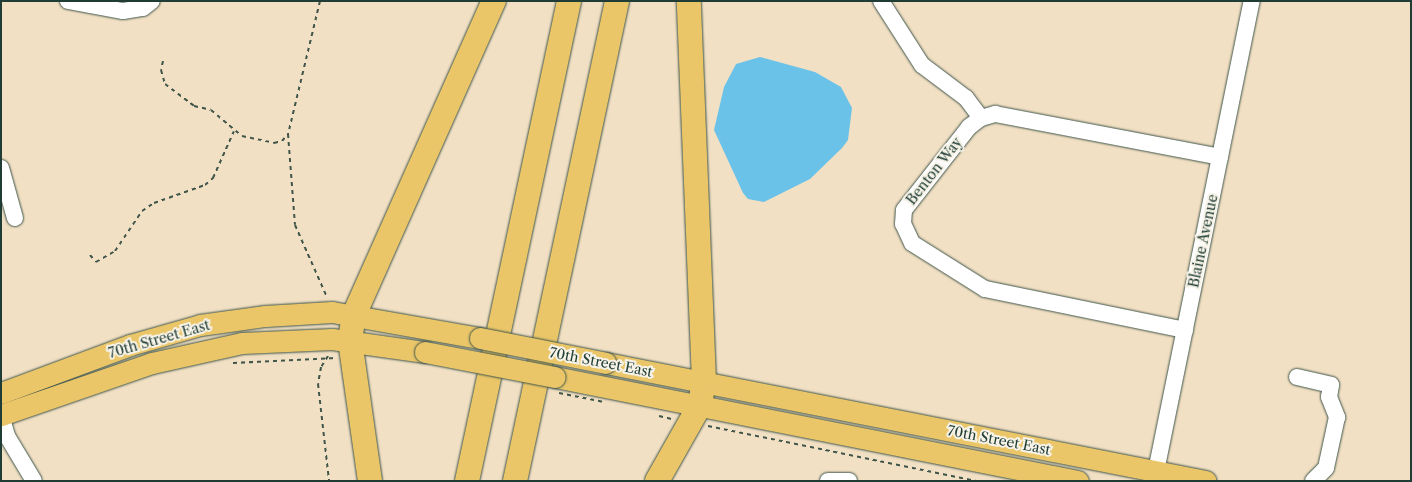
<!DOCTYPE html>
<style>
body{margin:0}
#map{position:relative;width:1412px;height:482px;overflow:hidden;background:#f2e0c4;font-family:"Libre Caslon Text",serif}
div>[style]{position:absolute}
.water>*{inset:0;background:#6bc2e8}
.path>*{height:2px;margin-top:-1px;transform-origin:0;background:repeating-linear-gradient(90deg,#3f554a 0 4px,transparent 0 8px)}
.roads{filter:drop-shadow(0 0 1px #3f554a) drop-shadow(0 0 1px #3f554a)}
.minor>*{height:16px;margin:-8px;padding:0 8px;transform-origin:8px;border-radius:8px;background:#fff}
.major>*{height:21px;margin:-10.5px;padding:0 10.5px;transform-origin:10.5px;border-radius:10.5px;background:#eac669}
.highway>*{height:24px;margin:-12px;padding:0 12px;transform-origin:12px;border-radius:12px;background:#eac669}
.path-bridge>*{height:2px;margin-top:-1px;transform-origin:0;background:repeating-linear-gradient(90deg,#3f554a 0 4px,transparent 0 8px)}
.bridges{filter:drop-shadow(0 0 1px #3f554a) drop-shadow(0 0 1px #3f554a)}
.major-bridge>*{height:21px;margin:-10.5px;padding:0 10.5px;transform-origin:10.5px;border-radius:10.5px;background:#eac669}
span{translate:-50% -50%;white-space:nowrap;text-align:center;line-height:1.15;-webkit-text-stroke:4px #f7f3e8;paint-order:stroke}
.street-label{font-size:14px;color:#1f3d34}
.frame{position:absolute;inset:0;border:2px solid #1f3d34;pointer-events:none}
</style>
<div id="map">
<div class="water">
<div style="clip-path:polygon(760px 57px,815px 72px,841px 87px,852px 108px,848px 140px,842px 148px,810px 179px,764px 202px,748px 199px,743px 193px,714px 130px,724px 87px,736px 64px)"></div>
</div>
<div class="path">
<div style="left:320px;top:1px;width:137px;rotate:103.5deg"></div>
<div style="left:288px;top:134px;width:91px;rotate:85.6deg"></div>
<div style="left:295px;top:225px;width:77px;rotate:66.1deg"></div>
<div style="left:163px;top:61px;width:9px;rotate:103deg"></div>
<div style="left:161px;top:70px;width:15px;rotate:74deg"></div>
<div style="left:165px;top:84px;width:36px;rotate:37deg"></div>
<div style="left:194px;top:106px;width:17px;rotate:13deg"></div>
<div style="left:211px;top:110px;width:40px;rotate:40deg"></div>
<div style="left:242px;top:136px;width:33px;rotate:12deg"></div>
<div style="left:274px;top:143px;width:8px;rotate:-14deg"></div>
<div style="left:282px;top:141px;width:9px;rotate:-49deg"></div>
<div style="left:90px;top:255px;width:9px;rotate:49deg"></div>
<div style="left:96px;top:262px;width:22px;rotate:-30deg"></div>
<div style="left:115px;top:251px;width:48px;rotate:-56deg"></div>
<div style="left:142px;top:211px;width:14px;rotate:-34deg"></div>
<div style="left:154px;top:203px;width:54px;rotate:-19.4deg"></div>
<div style="left:205px;top:185px;width:11px;rotate:-41deg"></div>
<div style="left:213px;top:178px;width:51px;rotate:-65.9deg"></div>
<div style="left:328px;top:356px;width:13px;rotate:122deg"></div>
<div style="left:321px;top:367px;width:17px;rotate:100deg"></div>
<div style="left:318px;top:384px;width:98px;rotate:83.5deg"></div>
<div style="left:233px;top:363px;width:103px;rotate:-2.8deg"></div>
<div style="left:659px;top:416px;width:13px;rotate:13deg"></div>
<div style="left:708px;top:426px;width:275px;rotate:11.6deg"></div>
</div>
<div class="roads">
<div class="minor">
<div style="left:68px;top:1px;width:56px;rotate:10.3deg"></div>
<div style="left:123px;top:11px;width:20px;rotate:-9deg"></div>
<div style="left:143px;top:8px;width:11px;rotate:-38deg"></div>
<div style="left:881px;top:1px;width:76px;rotate:57.4deg"></div>
<div style="left:922px;top:65px;width:55px;rotate:36.9deg"></div>
<div style="left:966px;top:98px;width:25px;rotate:53deg"></div>
<div style="left:1px;top:168px;width:52px;rotate:74.4deg"></div>
<div style="left:1185px;top:330px;width:204px;rotate:-168.4deg"></div>
<div style="left:985px;top:289px;width:86px;rotate:-147.8deg"></div>
<div style="left:912px;top:243px;width:21px;rotate:-115deg"></div>
<div style="left:903px;top:224px;width:14px;rotate:-86deg"></div>
<div style="left:904px;top:210px;width:105px;rotate:-51.9deg"></div>
<div style="left:969px;top:127px;width:15px;rotate:-37deg"></div>
<div style="left:981px;top:118px;width:15px;rotate:-16deg"></div>
<div style="left:995px;top:114px;width:229px;rotate:10.8deg"></div>
<div style="left:1297px;top:377px;width:35px;rotate:13deg"></div>
<div style="left:1331px;top:385px;width:12px;rotate:99deg"></div>
<div style="left:1329px;top:397px;width:22px;rotate:68deg"></div>
<div style="left:1337px;top:417px;width:52px;rotate:102.2deg"></div>
<div style="left:1326px;top:468px;width:18px;rotate:135deg"></div>
<div style="left:1px;top:415px;width:22px;rotate:74deg"></div>
<div style="left:7px;top:436px;width:52px;rotate:59deg"></div>
<div style="left:828px;top:481px;width:21px"></div>
<div style="left:1154px;top:481px;width:490px;rotate:-78.5deg"></div>
</div>
<div class="major">
<div style="left:606px;top:363px;width:611px;rotate:11.13deg"></div>
<div style="left:555px;top:377px;width:533px;rotate:11.25deg"></div>
<div style="left:1px;top:393px;width:138px;rotate:-20.4deg"></div>
<div style="left:130px;top:345px;width:73px;rotate:-15.9deg"></div>
<div style="left:200px;top:325px;width:66px;rotate:-7.9deg"></div>
<div style="left:265px;top:316px;width:67px;rotate:-3.4deg"></div>
<div style="left:332px;top:312px;width:150px;rotate:10deg"></div>
<div style="left:1px;top:415px;width:160px;rotate:-19deg"></div>
<div style="left:152px;top:363px;width:92px;rotate:-12.5deg"></div>
<div style="left:242px;top:343px;width:90px;rotate:-2.5deg"></div>
<div style="left:332px;top:339px;width:94px;rotate:8deg"></div>
</div>
<div class="highway">
<div style="left:370px;top:481px;width:142px;rotate:-98.1deg"></div>
<div style="left:350px;top:340px;width:25px;rotate:-81deg"></div>
<div style="left:354px;top:315px;width:344px;rotate:-66deg"></div>
<div style="left:467px;top:481px;width:491px;rotate:-78deg"></div>
<div style="left:515px;top:481px;width:491px;rotate:-78deg"></div>
<div style="left:657px;top:481px;width:87px;rotate:-60.5deg"></div>
<div style="left:700px;top:405px;width:24px;rotate:-81deg"></div>
<div style="left:704px;top:381px;width:380px;rotate:-92.3deg"></div>
</div>
</div>
<div class="path-bridge">
<div style="left:559px;top:393px;width:46px;rotate:11.3deg"></div>
</div>
<div class="bridges">
<div class="major-bridge">
<div style="left:480px;top:338px;width:128px;rotate:11.2deg"></div>
<div style="left:425px;top:352px;width:132px;rotate:10.9deg"></div>
</div>
</div>
<div class="street-label">
<span style="left:934px;top:171px;rotate:-52deg">Benton Way</span>
<span style="left:1203px;top:241px;rotate:-78deg">Blaine Avenue</span>
<span style="left:159px;top:339px;rotate:-16deg">70th Street East</span>
<span style="left:601px;top:362px;rotate:11deg">70th Street East</span>
<span style="left:999px;top:440px;rotate:11deg">70th Street East</span>
</div>
<div class="frame"></div>
</div>
